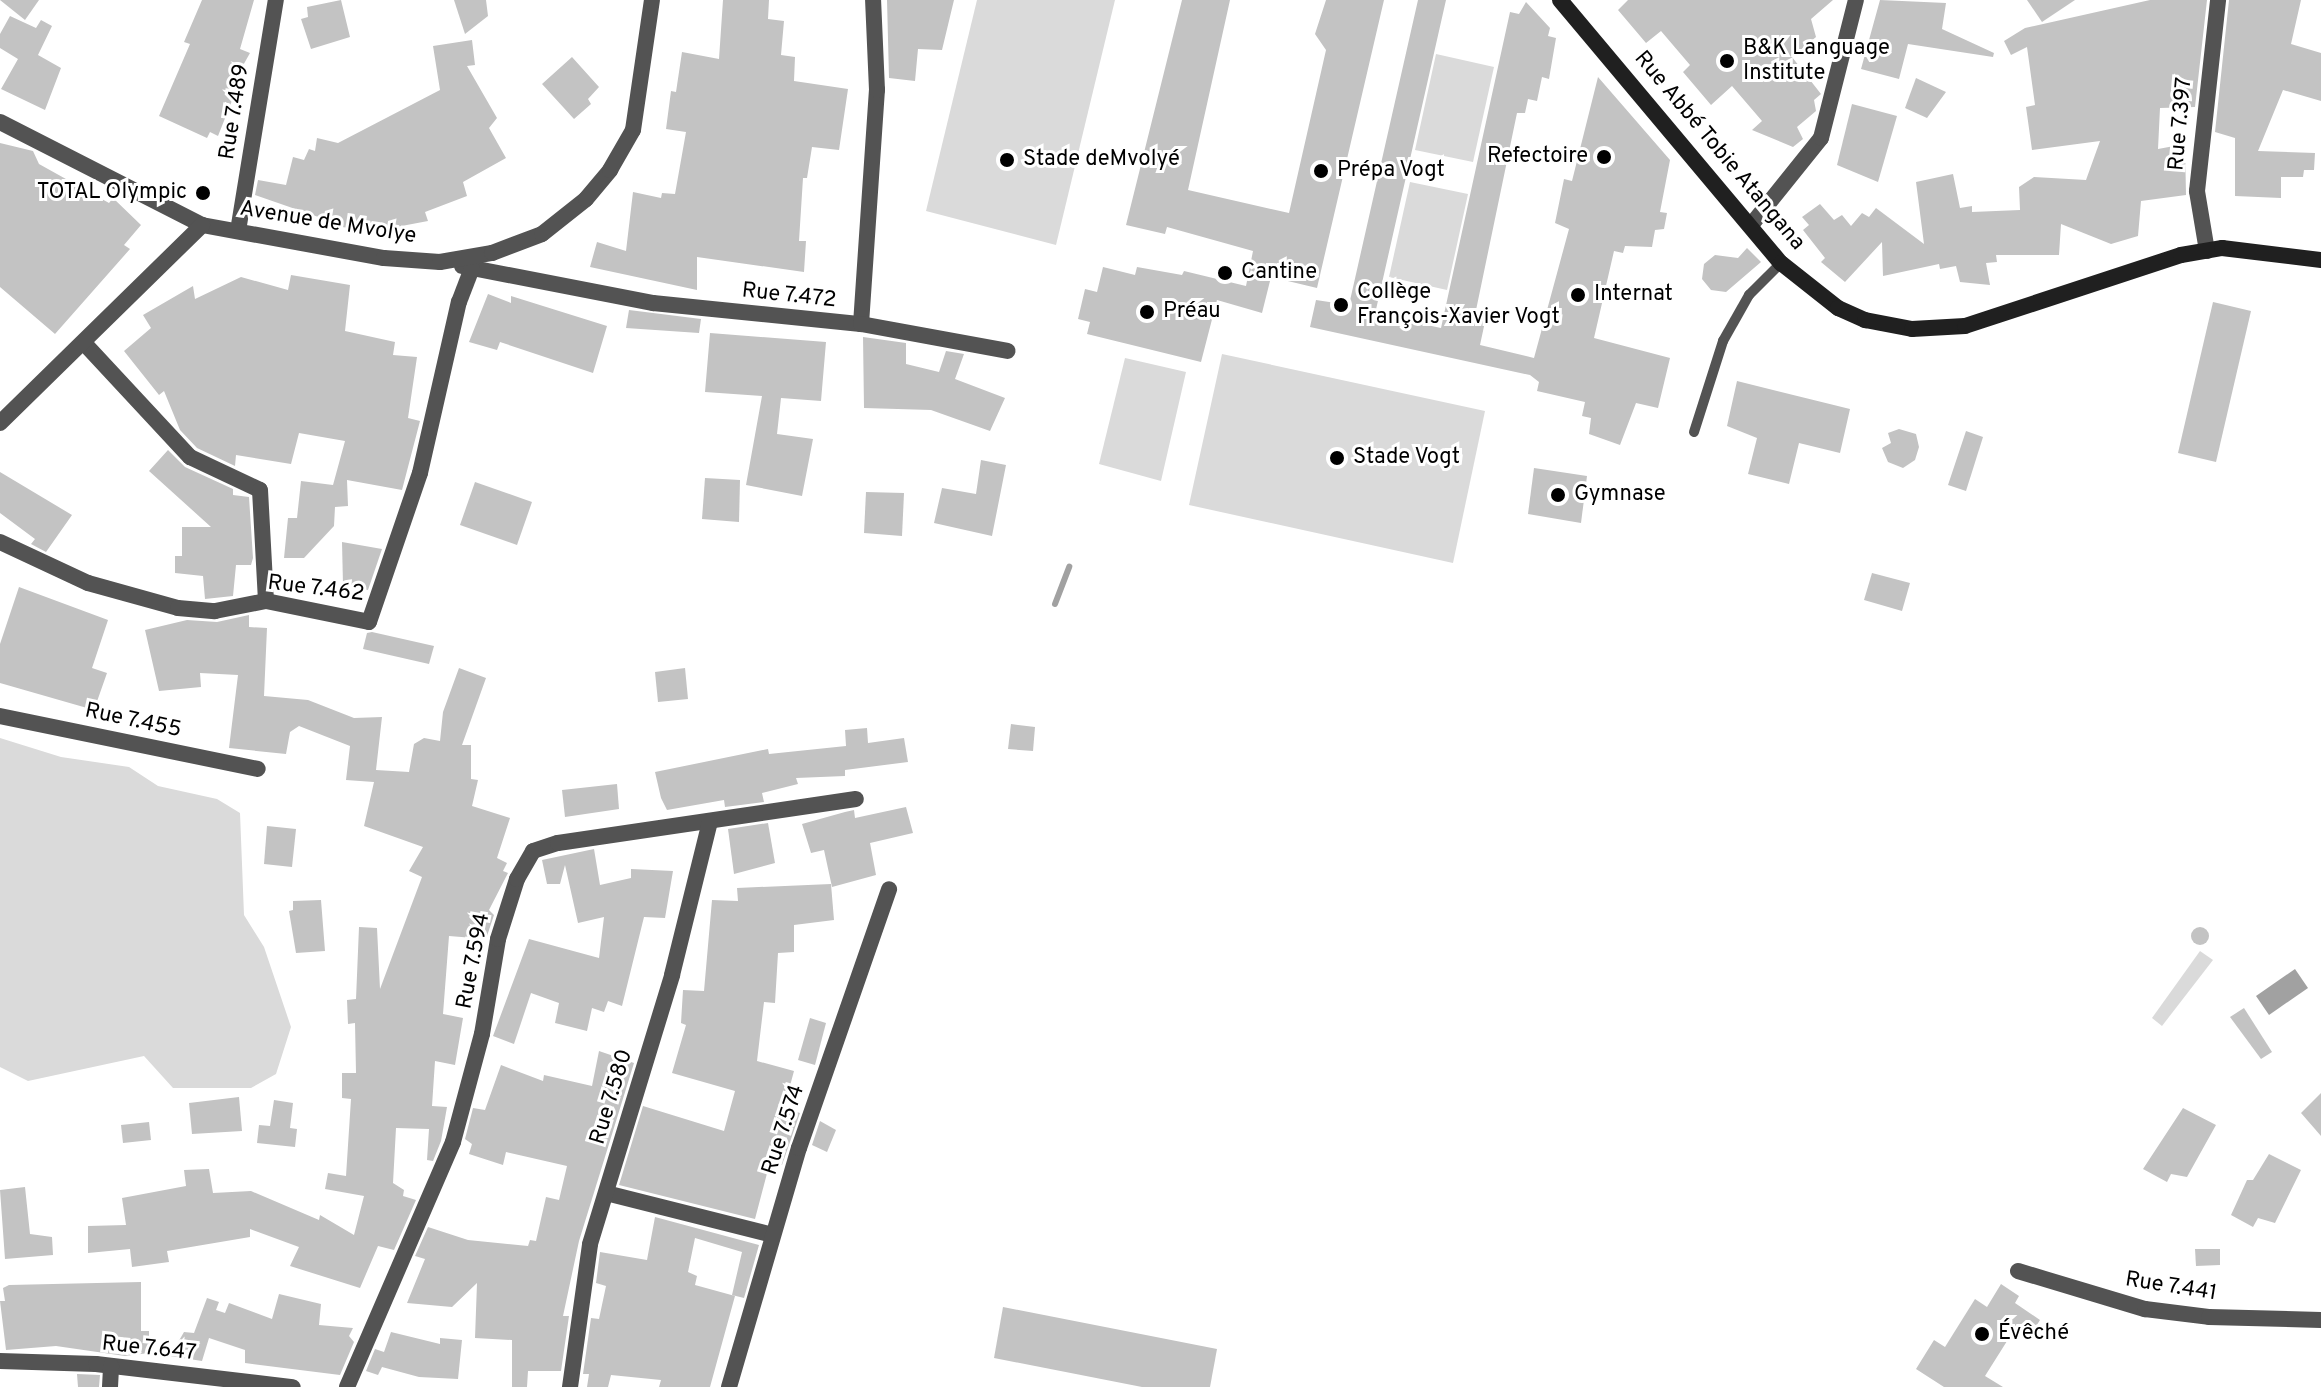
<!DOCTYPE html>
<meta charset="utf-8">
<style>
body{margin:0}
#map{position:relative;width:2321px;height:1387px;overflow:hidden;background:#fff;font-family:Overpass,sans-serif}
div>[style]{position:absolute}
.green>*{inset:0;background:#dadada}
.water>*{inset:0;background:#a1a1a1}
.stream>*{height:6px;margin:-3px;padding:0 3px;transform-origin:3px;border-radius:3px;background:#a1a1a1}
.building>*{inset:0;background:#c3c3c3}
.round{border-radius:50%}
.service>*{height:10px;margin:-5px;padding:0 5px;transform-origin:5px;border-radius:5px;background:#535353}
.minor>*{height:16px;margin:-8px;padding:0 8px;transform-origin:8px;border-radius:8px;background:#535353}
.tertiary>*{height:16px;margin:-8px;padding:0 8px;transform-origin:8px;border-radius:8px;background:#535353}
.secondary>*{height:16px;margin:-8px;padding:0 8px;transform-origin:8px;border-radius:8px;background:#202020}
.dots>*{width:22px;height:22px;translate:-50% -50%;box-sizing:border-box;border:4px solid #fff;border-radius:50%}
span{translate:-50% -50%;white-space:nowrap;text-align:center;line-height:1.15;-webkit-text-stroke:6px #fff;paint-order:stroke}
.poi-label{font-size:22px;color:#000}
.left{translate:0 -50%;text-align:left}
.right{translate:-100% -50%;text-align:right}
.street-label{font-size:22px;color:#000}
</style>
<div id="map">
<div class="green">
<div style="clip-path:polygon(977px 0,1115px 0,1056px 245px,926px 211px)"></div>
<div style="clip-path:polygon(1436px 54px,1494px 67px,1473px 162px,1415px 150px)"></div>
<div style="clip-path:polygon(1410px 182px,1468px 194px,1447px 290px,1389px 277px)"></div>
<div style="clip-path:polygon(1222px 354px,1485px 411px,1453px 563px,1189px 505px)"></div>
<div style="clip-path:polygon(1125px 358px,1186px 372px,1161px 481px,1099px 464px)"></div>
<div style="clip-path:polygon(0 738px,61px 757px,129px 767px,158px 786px,217px 799px,240px 813px,244px 915px,264px 947px,291px 1027px,276px 1074px,251px 1088px,173px 1088px,144px 1056px,28px 1081px,0 1067px)"></div>
<div style="clip-path:polygon(2200px 951px,2213px 960px,2162px 1026px,2152px 1018px)"></div>
</div>
<div class="water">
<div style="clip-path:polygon(2295px 969px,2308px 988px,2269px 1015px,2256px 996px)"></div>
</div>
<div class="stream">
<div style="left:1055px;top:604px;width:40px;rotate:-69deg"></div>
</div>
<div class="building">
<div style="clip-path:polygon(0 0,39px 0,25px 20px)"></div>
<div style="clip-path:polygon(202px 0,254px 0,240px 49px,250px 53px,232px 85px,237px 88px,218px 136px,210px 132px,207px 138px,159px 116px,190px 44px,184px 42px)"></div>
<div style="clip-path:polygon(341px 0,350px 37px,311px 49px,301px 19px,308px 17px,307px 7px)"></div>
<div style="clip-path:polygon(454px 0,486px 0,488px 16px,465px 34px)"></div>
<div style="clip-path:polygon(723px 0,769px 0,768px 19px,784px 21px,781px 55px,795px 57px,794px 81px,848px 89px,839px 150px,812px 147px,807px 178px,803px 178px,799px 241px,806px 241px,804px 272px,697px 257px,697px 290px,590px 267px,597px 242px,626px 251px,633px 192px,661px 198px,662px 193px,675px 194px,686px 132px,666px 129px,671px 91px,676px 92px,682px 52px,719px 59px)"></div>
<div style="clip-path:polygon(887px 0,954px 0,942px 50px,918px 49px,915px 81px,889px 78px)"></div>
<div style="clip-path:polygon(1182px 0,1230px 0,1188px 190px,1289px 213px,1326px 50px,1315px 34px,1326px 0,1384px 0,1317px 288px,1271px 277px,1262px 313px,1217px 300px,1201px 362px,1087px 334px,1090px 322px,1078px 319px,1085px 289px,1097px 292px,1103px 267px,1135px 275px,1137px 267px,1182px 275px,1184px 271px,1246px 286px,1253px 251px,1167px 227px,1165px 234px,1126px 225px)"></div>
<div style="clip-path:polygon(1418px 0,1446px 0,1375px 314px,1441px 328px,1510px 12px,1519px 14px,1526px 2px,1550px 28px,1548px 36px,1556px 38px,1549px 79px,1542px 77px,1537px 101px,1528px 99px,1525px 113px,1517px 113px,1475px 315px,1486px 317px,1480px 345px,1534px 358px,1569px 229px,1555px 223px,1564px 179px,1572px 181px,1598px 77px,1670px 160px,1660px 212px,1667px 213px,1664px 229px,1655px 230px,1652px 247px,1625px 246px,1623px 253px,1614px 251px,1594px 338px,1670px 358px,1658px 408px,1636px 403px,1620px 445px,1589px 434px,1591px 418px,1582px 416px,1585px 402px,1537px 391px,1539px 382px,1530px 375px,1310px 327px,1316px 300px,1349px 305px)"></div>
<div style="clip-path:polygon(1628px 0,1833px 0,1811px 19px,1816px 37px,1792px 57px,1821px 94px,1814px 100px,1816px 111px,1797px 127px,1803px 139px,1793px 147px,1752px 130px,1762px 121px,1732px 86px,1711px 105px,1683px 72px,1690px 65px,1661px 31px,1646px 43px,1618px 10px)"></div>
<div style="clip-path:polygon(1880px 0,1946px 3px,1942px 29px,1994px 53px,1993px 57px,1908px 44px,1899px 79px,1861px 69px)"></div>
<div style="clip-path:polygon(2027px 0,2075px 0,2042px 22px)"></div>
<div style="clip-path:polygon(2150px 0,2207px 0,2195px 107px,2160px 108px,2158px 149px,2185px 144px,2186px 195px,2141px 201px,2138px 236px,2111px 244px,2061px 224px,2059px 255px,1996px 255px,1997px 262px,1986px 263px,1990px 285px,1960px 282px,1956px 266px,1940px 269px,1939px 264px,1883px 276px,1882px 242px,1845px 282px,1821px 262px,1825px 258px,1803px 230px,1809px 225px,1802px 217px,1820px 204px,1834px 220px,1842px 215px,1851px 226px,1862px 213px,1869px 217px,1876px 208px,1924px 244px,1916px 182px,1953px 174px,1960px 208px,1972px 206px,1972px 212px,2020px 210px,2019px 187px,2034px 177px,2086px 180px,2100px 141px,2032px 150px,2026px 107px,2035px 105px,2027px 47px,2011px 55px,2004px 41px,2025px 28px)"></div>
<div style="clip-path:polygon(2229px 0,2301px 0,2291px 44px,2321px 53px,2321px 101px,2283px 90px,2258px 151px,2315px 153px,2314px 170px,2304px 170px,2303px 177px,2281px 177px,2281px 198px,2235px 196px,2235px 138px,2215px 132px)"></div>
<div style="clip-path:polygon(10px 16px,36px 28px,41px 20px,52px 26px,38px 55px,61px 68px,45px 110px,1px 89px,18px 59px,0 48px,0 34px)"></div>
<div style="clip-path:polygon(472px 40px,475px 65px,467px 66px,497px 118px,489px 128px,506px 158px,463px 182px,467px 196px,425px 212px,428px 221px,375px 231px,325px 225px,327px 220px,255px 195px,258px 180px,286px 185px,293px 157px,304px 160px,309px 149px,315px 151px,317px 138px,338px 143px,440px 90px,433px 46px)"></div>
<div style="clip-path:polygon(572px 57px,599px 87px,588px 99px,591px 104px,574px 119px,542px 84px)"></div>
<div style="clip-path:polygon(1916px 78px,1946px 92px,1927px 118px,1905px 108px)"></div>
<div style="clip-path:polygon(1852px 104px,1897px 116px,1878px 182px,1837px 165px)"></div>
<div style="clip-path:polygon(0 143px,33px 151px,39px 164px,109px 203px,113px 198px,141px 225px,124px 245px,130px 249px,55px 334px,0 287px)"></div>
<div style="clip-path:polygon(1747px 248px,1761px 262px,1726px 292px,1711px 290px,1702px 279px,1704px 264px,1715px 255px,1738px 258px)"></div>
<div style="clip-path:polygon(291px 275px,350px 285px,345px 331px,395px 342px,393px 355px,417px 357px,408px 418px,420px 421px,402px 490px,347px 480px,348px 506px,335px 507px,334px 526px,304px 558px,284px 558px,288px 518px,297px 518px,301px 481px,333px 485px,345px 441px,299px 433px,291px 464px,236px 455px,235px 466px,197px 448px,180px 430px,164px 391px,159px 395px,124px 351px,151px 328px,143px 315px,193px 286px,195px 299px,241px 277px,288px 290px)"></div>
<div style="clip-path:polygon(488px 294px,511px 303px,511px 296px,607px 326px,593px 373px,500px 342px,497px 350px,469px 342px)"></div>
<div style="clip-path:polygon(2213px 302px,2251px 311px,2216px 462px,2178px 453px)"></div>
<div style="clip-path:polygon(629px 310px,701px 319px,699px 333px,626px 328px)"></div>
<div style="clip-path:polygon(710px 333px,826px 342px,821px 401px,781px 398px,777px 434px,813px 439px,802px 496px,746px 485px,762px 396px,705px 392px)"></div>
<div style="clip-path:polygon(863px 337px,906px 343px,906px 364px,939px 372px,946px 351px,964px 354px,955px 379px,1005px 398px,990px 431px,931px 410px,864px 408px)"></div>
<div style="clip-path:polygon(1737px 381px,1850px 409px,1840px 453px,1799px 443px,1789px 484px,1748px 474px,1757px 438px,1727px 426px)"></div>
<div style="clip-path:polygon(1899px 429px,1916px 434px,1919px 447px,1915px 460px,1903px 468px,1888px 462px,1882px 448px,1891px 443px,1888px 433px)"></div>
<div style="clip-path:polygon(1966px 431px,1983px 437px,1966px 491px,1948px 485px)"></div>
<div style="clip-path:polygon(168px 450px,185px 467px,233px 489px,233px 495px,249px 497px,253px 558px,251px 565px,236px 565px,233px 596px,205px 599px,203px 576px,175px 573px,175px 556px,182px 556px,182px 527px,211px 527px,149px 471px)"></div>
<div style="clip-path:polygon(981px 460px,1006px 465px,992px 536px,934px 523px,942px 488px,976px 494px)"></div>
<div style="clip-path:polygon(1534px 468px,1587px 476px,1581px 523px,1528px 514px)"></div>
<div style="clip-path:polygon(0 472px,72px 515px,46px 552px,31px 544px,35px 539px,0 513px)"></div>
<div style="clip-path:polygon(705px 478px,740px 480px,739px 522px,702px 519px)"></div>
<div style="clip-path:polygon(475px 482px,532px 502px,517px 545px,460px 525px)"></div>
<div style="clip-path:polygon(866px 492px,904px 493px,902px 536px,864px 533px)"></div>
<div style="clip-path:polygon(342px 542px,382px 549px,368px 590px,343px 585px)"></div>
<div style="clip-path:polygon(1872px 573px,1910px 583px,1902px 611px,1864px 600px)"></div>
<div style="clip-path:polygon(19px 587px,108px 620px,92px 668px,107px 673px,94px 710px,0 683px,0 644px)"></div>
<div style="clip-path:polygon(249px 615px,249px 627px,267px 628px,264px 696px,308px 700px,354px 718px,382px 717px,376px 770px,409px 772px,414px 744px,424px 738px,440px 741px,443px 712px,459px 668px,486px 678px,462px 745px,471px 745px,471px 779px,478px 780px,472px 806px,510px 818px,497px 858px,507px 863px,503px 871px,508px 873px,489px 910px,494px 915px,486px 939px,449px 936px,443px 1014px,463px 1018px,455px 1065px,435px 1061px,432px 1106px,447px 1107px,441px 1141px,433px 1161px,427px 1160px,429px 1129px,396px 1128px,393px 1183px,404px 1190px,403px 1196px,416px 1200px,394px 1250px,378px 1246px,360px 1288px,290px 1266px,299px 1247px,250px 1229px,250px 1237px,167px 1251px,169px 1262px,132px 1267px,130px 1249px,88px 1253px,88px 1226px,126px 1225px,122px 1198px,186px 1186px,184px 1170px,209px 1169px,213px 1193px,251px 1191px,319px 1220px,320px 1215px,354px 1235px,364px 1196px,325px 1189px,328px 1173px,346px 1176px,351px 1099px,342px 1098px,342px 1073px,356px 1073px,355px 1023px,348px 1024px,347px 1000px,356px 999px,359px 927px,377px 928px,380px 989px,422px 877px,409px 871px,423px 847px,364px 826px,374px 782px,346px 780px,350px 746px,299px 726px,290px 732px,286px 754px,229px 748px,238px 675px,200px 673px,201px 687px,159px 691px,145px 630px,187px 620px,217px 622px)"></div>
<div style="clip-path:polygon(372px 632px,434px 646px,429px 664px,363px 649px,367px 633px)"></div>
<div style="clip-path:polygon(685px 668px,688px 699px,658px 702px,655px 672px)"></div>
<div style="clip-path:polygon(1011px 724px,1035px 727px,1033px 751px,1008px 749px)"></div>
<div style="clip-path:polygon(867px 728px,868px 743px,904px 738px,908px 762px,845px 770px,845px 776px,796px 778px,798px 784px,762px 793px,764px 802px,725px 807px,724px 800px,667px 810px,661px 798px,655px 772px,768px 749px,769px 754px,846px 746px,845px 730px)"></div>
<div style="clip-path:polygon(617px 784px,619px 809px,565px 817px,562px 790px)"></div>
<div style="clip-path:polygon(906px 807px,913px 833px,870px 843px,876px 875px,832px 887px,824px 850px,811px 853px,802px 824px,845px 812px,854px 810px,855px 818px)"></div>
<div style="clip-path:polygon(768px 823px,775px 863px,734px 874px,728px 829px)"></div>
<div style="clip-path:polygon(267px 826px,296px 829px,292px 867px,264px 864px)"></div>
<div style="clip-path:polygon(594px 849px,600px 885px,631px 878px,631px 869px,673px 871px,665px 918px,644px 917px,622px 1006px,608px 1001px,604px 1012px,592px 1008px,587px 1031px,555px 1023px,559px 1003px,531px 993px,514px 1044px,493px 1036px,529px 939px,599px 958px,604px 917px,578px 923px,565px 865px,560px 884px,547px 884px,542px 860px)"></div>
<div style="clip-path:polygon(831px 884px,834px 920px,794px 925px,794px 952px,778px 953px,775px 1003px,764px 1002px,757px 1061px,794px 1071px,784px 1108px,800px 1113px,782px 1165px,770px 1162px,755px 1219px,619px 1185px,643px 1106px,724px 1131px,735px 1091px,672px 1073px,686px 1025px,681px 1023px,683px 990px,704px 991px,712px 900px,738px 901px,737px 888px)"></div>
<div style="clip-path:polygon(321px 900px,325px 951px,296px 953px,289px 911px,293px 910px,293px 901px)"></div>
<div class="round" style="left:2191px;top:927px;width:18px;height:18px"></div>
<div style="clip-path:polygon(2244px 1008px,2272px 1052px,2261px 1059px,2230px 1017px)"></div>
<div style="clip-path:polygon(810px 1018px,826px 1023px,815px 1065px,798px 1060px)"></div>
<div style="clip-path:polygon(599px 1051px,634px 1063px,579px 1241px,563px 1316px,569px 1316px,561px 1371px,528px 1371px,527px 1387px,512px 1387px,512px 1340px,475px 1338px,477px 1283px,452px 1307px,407px 1303px,425px 1259px,415px 1256px,428px 1227px,468px 1240px,528px 1246px,530px 1240px,536px 1241px,546px 1197px,559px 1200px,567px 1166px,506px 1152px,503px 1165px,469px 1154px,472px 1144px,465px 1139px,473px 1108px,485px 1110px,501px 1065px,543px 1081px,544px 1075px,592px 1086px)"></div>
<div style="clip-path:polygon(2321px 1093px,2321px 1136px,2301px 1113px)"></div>
<div style="clip-path:polygon(239px 1097px,242px 1131px,192px 1134px,189px 1103px)"></div>
<div style="clip-path:polygon(274px 1100px,293px 1103px,290px 1128px,297px 1129px,295px 1147px,257px 1143px,259px 1125px,270px 1126px)"></div>
<div style="clip-path:polygon(2183px 1108px,2216px 1125px,2187px 1177px,2171px 1174px,2167px 1182px,2143px 1169px)"></div>
<div style="clip-path:polygon(820px 1121px,836px 1130px,827px 1152px,812px 1145px)"></div>
<div style="clip-path:polygon(149px 1122px,151px 1140px,123px 1143px,121px 1125px)"></div>
<div style="clip-path:polygon(2269px 1154px,2301px 1170px,2275px 1223px,2258px 1218px,2253px 1227px,2231px 1215px,2247px 1180px,2253px 1180px)"></div>
<div style="clip-path:polygon(25px 1187px,30px 1234px,52px 1237px,53px 1255px,5px 1259px,0 1190px)"></div>
<div style="clip-path:polygon(655px 1217px,759px 1245px,744px 1298px,732px 1295px,742px 1252px,695px 1238px,688px 1272px,697px 1276px,695px 1285px,735px 1296px,710px 1387px,659px 1387px,661px 1380px,611px 1375px,608px 1387px,587px 1387px,589px 1374px,583px 1374px,591px 1318px,599px 1319px,606px 1286px,596px 1283px,600px 1252px,647px 1260px)"></div>
<div style="clip-path:polygon(2195px 1249px,2220px 1249px,2220px 1265px,2196px 1266px)"></div>
<div style="clip-path:polygon(141px 1282px,141px 1331px,149px 1331px,149px 1353px,125px 1356px,56px 1346px,6px 1350px,0 1301px,5px 1301px,3px 1288px,9px 1285px)"></div>
<div style="clip-path:polygon(2001px 1284px,2019px 1296px,2015px 1303px,2040px 1320px,2028px 1339px,2014px 1330px,1985px 1376px,2003px 1387px,1944px 1387px,1916px 1369px,1934px 1340px,1945px 1347px,1975px 1299px,1987px 1307px)"></div>
<div style="clip-path:polygon(279px 1294px,321px 1304px,319px 1325px,353px 1328px,349px 1336px,354px 1342px,340px 1375px,245px 1363px,245px 1350px,209px 1338px,202px 1361px,170px 1356px,184px 1332px,194px 1333px,207px 1298px,219px 1302px,216px 1310px,225px 1313px,229px 1303px,272px 1319px)"></div>
<div style="clip-path:polygon(1003px 1307px,1217px 1349px,1210px 1387px,1142px 1387px,994px 1358px)"></div>
<div style="clip-path:polygon(391px 1332px,440px 1344px,440px 1338px,462px 1340px,458px 1379px,419px 1377px,382px 1367px,378px 1375px,366px 1371px,375px 1349px,384px 1352px)"></div>
<div style="clip-path:polygon(77px 1374px,100px 1375px,99px 1387px,78px 1387px)"></div>
</div>
<div class="service">
<div style="left:1694px;top:432px;width:96px;rotate:-72.3deg"></div>
<div style="left:1723px;top:341px;width:53px;rotate:-60.5deg"></div>
<div style="left:1749px;top:295px;width:45px;rotate:-45deg"></div>
</div>
<div class="minor">
<div style="left:1752px;top:224px;width:110px;rotate:-51.3deg"></div>
<div style="left:1821px;top:138px;width:142px;rotate:-75.8deg"></div>
<div style="left:238px;top:231px;width:234px;rotate:-80.7deg"></div>
<div style="left:2207px;top:251px;width:61px;rotate:-99.5deg"></div>
<div style="left:2197px;top:191px;width:192px;rotate:-83.7deg"></div>
<div style="left:462px;top:266px;width:195px;rotate:11deg"></div>
<div style="left:653px;top:303px;width:209px;rotate:5.8deg"></div>
<div style="left:861px;top:324px;width:235px;rotate:-86.1deg"></div>
<div style="left:877px;top:90px;width:90px;rotate:-92.5deg"></div>
<div style="left:861px;top:324px;width:149px;rotate:10.4deg"></div>
<div style="left:84px;top:343px;width:156px;rotate:47.1deg"></div>
<div style="left:190px;top:457px;width:77px;rotate:25.2deg"></div>
<div style="left:260px;top:490px;width:111px;rotate:86.9deg"></div>
<div style="left:0;top:542px;width:97px;rotate:25deg"></div>
<div style="left:88px;top:583px;width:93px;rotate:15.5deg"></div>
<div style="left:178px;top:608px;width:37px;rotate:5deg"></div>
<div style="left:215px;top:611px;width:52px;rotate:-11.1deg"></div>
<div style="left:266px;top:601px;width:105px;rotate:11.5deg"></div>
<div style="left:369px;top:622px;width:157px;rotate:-71.1deg"></div>
<div style="left:420px;top:473px;width:175px;rotate:-77.2deg"></div>
<div style="left:459px;top:302px;width:36px;rotate:-69deg"></div>
<div style="left:0;top:716px;width:263px;rotate:11.6deg"></div>
<div style="left:606px;top:1193px;width:172px;rotate:14.1deg"></div>
<div style="left:2018px;top:1271px;width:133px;rotate:16.7deg"></div>
<div style="left:2145px;top:1309px;width:64px;rotate:7.1deg"></div>
<div style="left:2209px;top:1317px;width:112px;rotate:1.5deg"></div>
<div style="left:0;top:1361px;width:96px;rotate:1.8deg"></div>
<div style="left:96px;top:1364px;width:198px;rotate:6.7deg"></div>
<div style="left:110px;top:1387px;width:21px;rotate:-87deg"></div>
<div style="left:347px;top:1387px;width:267px;rotate:-66.6deg"></div>
<div style="left:453px;top:1142px;width:112px;rotate:-75deg"></div>
<div style="left:482px;top:1034px;width:96px;rotate:-80.4deg"></div>
<div style="left:498px;top:939px;width:63px;rotate:-72.4deg"></div>
<div style="left:517px;top:879px;width:32px;rotate:-60deg"></div>
<div style="left:533px;top:851px;width:26px;rotate:-18deg"></div>
<div style="left:558px;top:843px;width:301px;rotate:-8.4deg"></div>
<div style="left:570px;top:1387px;width:144px;rotate:-82deg"></div>
<div style="left:590px;top:1244px;width:281px;rotate:-73deg"></div>
<div style="left:672px;top:975px;width:158px;rotate:-76.1deg"></div>
<div style="left:729px;top:1387px;width:249px;rotate:-73.7deg"></div>
<div style="left:799px;top:1148px;width:274px;rotate:-70.8deg"></div>
</div>
<div class="tertiary">
<div style="left:0;top:122px;width:227px;rotate:27deg"></div>
<div style="left:202px;top:225px;width:185px;rotate:10.3deg"></div>
<div style="left:384px;top:258px;width:56px;rotate:4.1deg"></div>
<div style="left:440px;top:262px;width:53px;rotate:-9.8deg"></div>
<div style="left:492px;top:253px;width:53px;rotate:-20.8deg"></div>
<div style="left:542px;top:234px;width:56px;rotate:-38.5deg"></div>
<div style="left:586px;top:199px;width:38px;rotate:-50deg"></div>
<div style="left:610px;top:170px;width:46px;rotate:-60.1deg"></div>
<div style="left:633px;top:130px;width:131px;rotate:-81.7deg"></div>
<div style="left:0;top:423px;width:283px;rotate:-44.4deg"></div>
</div>
<div class="secondary">
<div style="left:1560px;top:0;width:344px;rotate:50deg"></div>
<div style="left:1781px;top:263px;width:73px;rotate:38.3deg"></div>
<div style="left:1838px;top:308px;width:30px;rotate:24deg"></div>
<div style="left:1865px;top:320px;width:48px;rotate:10.8deg"></div>
<div style="left:1912px;top:329px;width:53px;rotate:-3.2deg"></div>
<div style="left:1965px;top:326px;width:227px;rotate:-18.2deg"></div>
<div style="left:2181px;top:255px;width:42px;rotate:-9.7deg"></div>
<div style="left:2222px;top:248px;width:100px;rotate:6.9deg"></div>
</div>
<div class="dots">
<div style="left:1727px;top:61px;background:#000"></div>
<div style="left:1604px;top:157px;background:#000"></div>
<div style="left:1007px;top:160px;background:#000"></div>
<div style="left:1321px;top:171px;background:#000"></div>
<div style="left:203px;top:193px;background:#000"></div>
<div style="left:1225px;top:273px;background:#000"></div>
<div style="left:1578px;top:295px;background:#000"></div>
<div style="left:1341px;top:305px;background:#000"></div>
<div style="left:1147px;top:312px;background:#000"></div>
<div style="left:1337px;top:458px;background:#000"></div>
<div style="left:1558px;top:495px;background:#000"></div>
<div style="left:1982px;top:1334px;background:#000"></div>
</div>
<div class="poi-label">
<span class="left" style="left:1743px;top:61px">B&amp;K Language<br>Institute</span>
<span class="right" style="left:1588px;top:157px">Refectoire</span>
<span class="left" style="left:1023px;top:160px">Stade deMvolyé</span>
<span class="left" style="left:1337px;top:171px">Prépa Vogt</span>
<span class="right" style="left:187px;top:193px">TOTAL Olympic</span>
<span class="left" style="left:1241px;top:273px">Cantine</span>
<span class="left" style="left:1357px;top:305px">Collège<br>François-Xavier Vogt</span>
<span class="left" style="left:1594px;top:295px">Internat</span>
<span class="left" style="left:1163px;top:312px">Préau</span>
<span class="left" style="left:1353px;top:458px">Stade Vogt</span>
<span class="left" style="left:1574px;top:495px">Gymnase</span>
<span class="left" style="left:1998px;top:1334px">Évêché</span>
</div>
<div class="street-label">
<span style="left:235px;top:112px;rotate:-81deg">Rue 7.489</span>
<span style="left:2181px;top:124px;rotate:-85deg">Rue 7.397</span>
<span style="left:1719px;top:151px;rotate:50deg">Rue Abbé Tobie Atangana</span>
<span style="left:328px;top:223px;rotate:9deg">Avenue de Mvolye</span>
<span style="left:789px;top:296px;rotate:6deg">Rue 7.472</span>
<span style="left:316px;top:589px;rotate:7deg">Rue 7.462</span>
<span style="left:133px;top:721px;rotate:12deg">Rue 7.455</span>
<span style="left:474px;top:961px;rotate:-79deg">Rue 7.594</span>
<span style="left:612px;top:1097px;rotate:-73deg">Rue 7.580</span>
<span style="left:784px;top:1130px;rotate:-72deg">Rue 7.574</span>
<span style="left:2171px;top:1287px;rotate:9deg">Rue 7.441</span>
<span style="left:149px;top:1349px;rotate:6deg">Rue 7.647</span>
</div>
</div>
